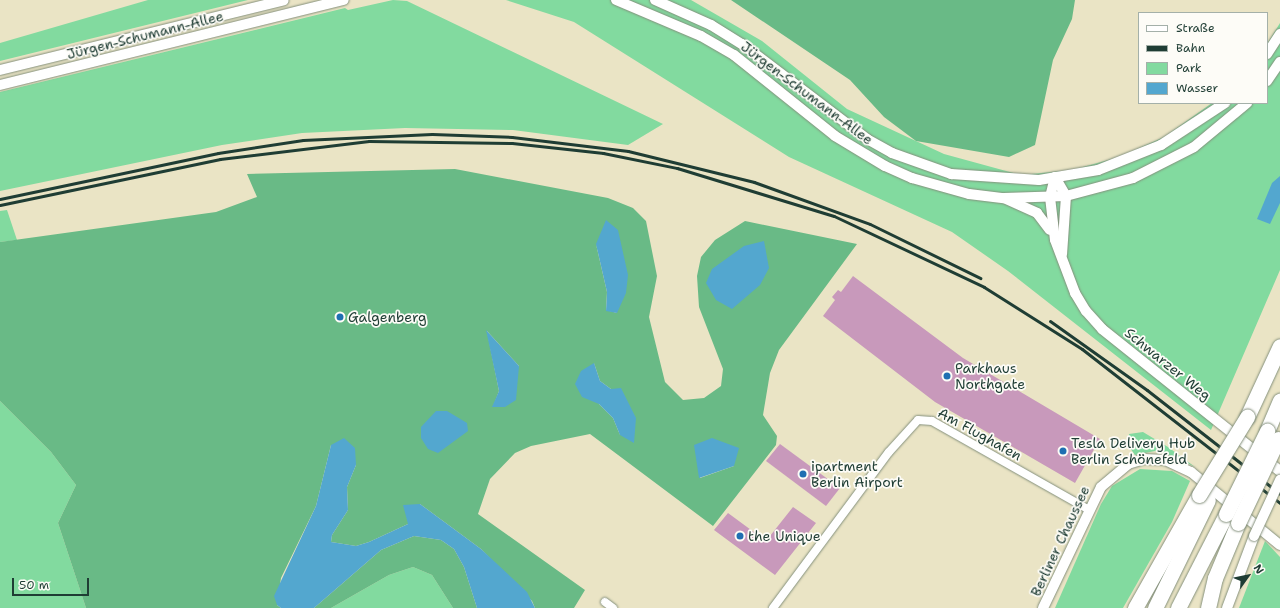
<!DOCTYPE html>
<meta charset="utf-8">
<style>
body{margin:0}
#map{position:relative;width:1280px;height:608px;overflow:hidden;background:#eae4c5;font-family:"Shantell Sans",sans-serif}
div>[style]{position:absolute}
.green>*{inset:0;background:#82da9f}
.forest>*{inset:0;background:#69ba86}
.water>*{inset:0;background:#53a7cf}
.building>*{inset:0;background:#c899bb}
.roads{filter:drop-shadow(0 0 1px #84907c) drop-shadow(0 0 1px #84907c)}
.minor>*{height:8px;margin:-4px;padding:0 4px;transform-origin:4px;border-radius:4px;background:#fff}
.tertiary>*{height:10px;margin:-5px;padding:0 5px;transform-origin:5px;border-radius:5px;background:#fff}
.motorway>*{height:15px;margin:-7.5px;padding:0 7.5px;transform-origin:7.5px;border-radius:7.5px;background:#fff}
.rail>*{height:3px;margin:-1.5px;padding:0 1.5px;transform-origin:1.5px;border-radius:1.5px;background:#1f3d34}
.bridges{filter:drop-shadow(0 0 1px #84907c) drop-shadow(0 0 1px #84907c)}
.tertiary-bridge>*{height:10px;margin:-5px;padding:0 5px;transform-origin:5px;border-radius:5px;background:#fff}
.motorway-bridge>*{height:15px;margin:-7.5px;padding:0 7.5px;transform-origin:7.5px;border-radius:7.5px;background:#fff}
.dots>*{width:11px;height:11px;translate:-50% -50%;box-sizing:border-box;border:2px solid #fdfcf7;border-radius:50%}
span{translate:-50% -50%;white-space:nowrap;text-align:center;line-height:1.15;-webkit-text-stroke:3.5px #fdfcf7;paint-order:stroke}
.street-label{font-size:14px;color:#1f3d34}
.poi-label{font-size:14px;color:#1f3d34}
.left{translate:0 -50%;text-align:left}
.legend{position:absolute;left:1138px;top:12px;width:130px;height:92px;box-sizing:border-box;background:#fdfcf7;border:1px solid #a4b0a9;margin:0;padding:5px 7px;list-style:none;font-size:12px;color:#1f3d34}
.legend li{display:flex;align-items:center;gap:8px;height:20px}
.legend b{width:20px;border:1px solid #a4b0a9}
.north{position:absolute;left:1228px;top:556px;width:40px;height:40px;-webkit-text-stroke:3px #fdfcf7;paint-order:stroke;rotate:57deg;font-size:11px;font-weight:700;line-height:16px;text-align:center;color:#1f3d34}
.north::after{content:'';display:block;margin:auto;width:14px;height:18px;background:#1f3d34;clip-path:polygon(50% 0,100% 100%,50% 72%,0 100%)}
.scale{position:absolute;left:12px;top:578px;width:77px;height:18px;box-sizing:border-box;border:2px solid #1f3d34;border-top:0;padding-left:5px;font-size:12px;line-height:14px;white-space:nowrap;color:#1f3d34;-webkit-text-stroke:3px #fdfcf7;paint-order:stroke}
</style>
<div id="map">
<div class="green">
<div style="clip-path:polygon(148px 0,248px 0,0 61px,0 43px)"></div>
<div style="clip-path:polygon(393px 0,407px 1px,663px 124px,628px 145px,513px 130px,405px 128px,302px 133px,222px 145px,0 191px,0 92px,345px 8px,348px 10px)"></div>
<div style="clip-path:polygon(506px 0,691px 0,762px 41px,847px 109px,944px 154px,1021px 175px,1072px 170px,1119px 157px,1164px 137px,1212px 103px,1267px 103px,1267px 44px,1280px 23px,1280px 270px,1211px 430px,1008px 271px,952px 232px,789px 157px,574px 22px)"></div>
<div style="clip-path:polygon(7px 210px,17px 240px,0 242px,0 211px)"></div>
<div style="clip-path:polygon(0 401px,51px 452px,76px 485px,58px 523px,86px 608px,0 608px)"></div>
<div style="clip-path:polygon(1143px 432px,1168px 447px,1195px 467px,1175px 457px,1155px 451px,1135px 455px,1128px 445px,1129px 434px)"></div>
<div style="clip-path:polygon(1140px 469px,1172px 471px,1190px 481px,1172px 522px,1123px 608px,1055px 608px,1101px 504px,1112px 486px)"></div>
<div style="clip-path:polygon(1265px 541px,1280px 557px,1280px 608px,1239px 608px)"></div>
<div style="clip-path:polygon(413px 567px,432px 575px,453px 608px,331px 608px,389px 575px)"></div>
</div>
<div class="forest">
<div style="clip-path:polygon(731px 0,1075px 0,1072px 19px,1053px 60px,1035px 145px,1009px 157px,916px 141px,884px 117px,850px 80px)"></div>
<div style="clip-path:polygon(evenodd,455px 169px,608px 198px,633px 208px,646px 221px,657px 276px,649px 317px,665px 382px,683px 400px,704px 398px,721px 386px,723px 369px,699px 307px,697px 276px,701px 257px,715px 240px,745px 221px,857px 244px,779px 350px,770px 373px,763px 415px,777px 436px,776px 445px,713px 526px,590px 434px,531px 446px,515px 453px,490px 479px,478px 514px,585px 590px,574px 608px,535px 608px,532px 601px,481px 549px,420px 504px,408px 524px,369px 542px,356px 546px,331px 542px,332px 535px,348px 510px,347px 487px,356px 465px,331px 445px,316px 506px,281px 578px,277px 605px,281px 608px,86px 608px,58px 523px,76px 485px,51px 452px,0 401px,0 242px,216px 212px,257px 197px,247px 174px,455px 169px,596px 244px,617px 313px,606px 310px,607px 292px,596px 244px,455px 169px,487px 331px,519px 366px,493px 407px,499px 391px,487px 331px,455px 169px,594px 363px,600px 381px,611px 389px,620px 435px,613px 418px,599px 404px,594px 363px,455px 169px,698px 455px,734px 466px,700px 478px,698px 455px)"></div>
<div style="clip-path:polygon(414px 536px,441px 540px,454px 549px,464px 567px,477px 608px,453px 608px,432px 575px,413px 567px,389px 575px,331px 608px,314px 608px,381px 550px)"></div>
</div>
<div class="water">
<div style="clip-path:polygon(1280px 176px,1280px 203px,1270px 224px,1257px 219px,1272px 183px)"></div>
<div style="clip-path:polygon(606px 220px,618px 230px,628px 275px,626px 293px,617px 313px,606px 311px,607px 292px,596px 244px)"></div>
<div style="clip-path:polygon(764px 241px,769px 268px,760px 285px,732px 309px,716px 300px,706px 283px,712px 269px,744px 246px)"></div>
<div style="clip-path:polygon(486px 330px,519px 366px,516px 400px,505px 407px,492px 407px,499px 391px)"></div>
<div style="clip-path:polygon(594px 363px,600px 381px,611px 389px,621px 388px,636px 418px,634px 443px,620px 435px,613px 418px,599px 404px,582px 397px,575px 384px,581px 371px)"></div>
<div style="clip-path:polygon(436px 411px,447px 411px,467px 423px,468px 431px,438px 453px,428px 449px,421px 438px,421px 427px)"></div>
<div style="clip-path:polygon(344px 438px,355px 448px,356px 465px,347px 487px,348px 510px,332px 535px,331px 542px,356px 546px,369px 542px,408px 524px,403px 505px,420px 504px,481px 549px,527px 592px,535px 608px,477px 608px,464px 567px,454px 549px,441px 540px,414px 536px,381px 550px,314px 608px,281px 608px,277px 605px,274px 596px,316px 506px,331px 445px)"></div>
<div style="clip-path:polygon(712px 438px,739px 448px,734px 466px,699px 478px,694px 445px)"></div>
</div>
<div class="building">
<div style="clip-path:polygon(853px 276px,963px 358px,1100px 439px,1075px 483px,935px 402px,823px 316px,835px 300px,832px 297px,838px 290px,841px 292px)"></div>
<div style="clip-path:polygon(780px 444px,840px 488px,826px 506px,766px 461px)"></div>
<div style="clip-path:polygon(793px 507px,816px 523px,775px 575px,714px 530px,728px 513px,766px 541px)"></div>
</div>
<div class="roads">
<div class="minor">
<div style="left:605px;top:602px;width:10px;rotate:37deg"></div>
<div style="left:773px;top:608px;width:194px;rotate:-53.4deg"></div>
<div style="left:889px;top:452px;width:43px;rotate:-47.8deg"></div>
<div style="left:918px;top:420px;width:14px;rotate:4deg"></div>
<div style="left:932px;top:421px;width:180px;rotate:29.5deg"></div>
</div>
<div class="tertiary">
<div style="left:616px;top:0;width:92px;rotate:23deg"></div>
<div style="left:701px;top:36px;width:38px;rotate:30deg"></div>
<div style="left:734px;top:55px;width:129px;rotate:38.7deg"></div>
<div style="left:835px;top:136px;width:58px;rotate:31deg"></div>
<div style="left:885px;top:166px;width:30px;rotate:24deg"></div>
<div style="left:912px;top:178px;width:59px;rotate:15.7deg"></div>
<div style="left:969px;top:194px;width:35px;rotate:7deg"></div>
<div style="left:1004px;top:198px;width:62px;rotate:-1.8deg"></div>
<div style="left:1066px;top:196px;width:69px;rotate:-15deg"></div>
<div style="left:1133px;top:178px;width:68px;rotate:-26.9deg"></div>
<div style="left:1194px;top:147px;width:69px;rotate:-39.7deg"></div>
<div style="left:655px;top:0;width:61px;rotate:24.1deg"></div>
<div style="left:711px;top:25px;width:36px;rotate:32deg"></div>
<div style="left:742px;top:44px;width:157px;rotate:37.2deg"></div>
<div style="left:867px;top:139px;width:29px;rotate:29deg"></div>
<div style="left:892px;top:153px;width:63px;rotate:19.6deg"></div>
<div style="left:951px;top:174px;width:88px;rotate:3.9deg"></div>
<div style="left:1039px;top:180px;width:60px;rotate:-9.6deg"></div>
<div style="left:1098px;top:170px;width:68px;rotate:-21.6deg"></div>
<div style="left:1161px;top:145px;width:77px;rotate:-33.3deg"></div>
<div style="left:1267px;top:54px;width:24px;rotate:-57deg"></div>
<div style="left:0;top:70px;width:292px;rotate:-13.8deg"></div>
<div style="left:1267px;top:81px;width:23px;rotate:-56deg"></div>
<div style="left:0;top:85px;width:354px;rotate:-13.9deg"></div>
<div style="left:1055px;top:177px;width:21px;rotate:104deg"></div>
<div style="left:1050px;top:197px;width:43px;rotate:83.4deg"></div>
<div style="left:1055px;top:240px;width:57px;rotate:69.3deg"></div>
<div style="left:1075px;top:293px;width:21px;rotate:59deg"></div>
<div style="left:1086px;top:311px;width:24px;rotate:48deg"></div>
<div style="left:1102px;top:329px;width:228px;rotate:38.6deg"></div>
<div style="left:1055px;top:177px;width:22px;rotate:60deg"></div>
<div style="left:1066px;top:196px;width:58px;rotate:93.9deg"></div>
<div style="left:1006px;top:199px;width:34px;rotate:24deg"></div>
<div style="left:1037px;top:213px;width:21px;rotate:53deg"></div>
<div style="left:1043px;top:608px;width:134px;rotate:-64.4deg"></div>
<div style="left:1101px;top:487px;width:35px;rotate:-40deg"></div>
<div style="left:1128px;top:464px;width:17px;rotate:-17deg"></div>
<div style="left:1144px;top:459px;width:21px;rotate:3deg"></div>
<div style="left:1165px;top:460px;width:29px;rotate:25deg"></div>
<div style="left:1191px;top:472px;width:115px;rotate:39.4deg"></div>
<div style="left:1227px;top:608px;width:77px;rotate:-69.4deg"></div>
</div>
<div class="motorway">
<div style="left:1247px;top:417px;width:78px;rotate:-65.1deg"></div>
<div style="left:1267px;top:431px;width:33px;rotate:-67deg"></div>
<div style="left:1135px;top:608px;width:130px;rotate:-60.5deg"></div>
<div style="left:1155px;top:608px;width:120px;rotate:-63.9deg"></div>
<div style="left:1178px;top:608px;width:106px;rotate:-62.9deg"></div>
<div style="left:1208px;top:608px;width:31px;rotate:-77deg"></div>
<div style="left:1215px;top:578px;width:60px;rotate:-67.3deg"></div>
</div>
</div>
<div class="rail">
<div style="left:0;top:199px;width:223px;rotate:-11.9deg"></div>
<div style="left:218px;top:153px;width:86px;rotate:-8.7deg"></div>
<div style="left:303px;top:140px;width:129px;rotate:-2.7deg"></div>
<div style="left:432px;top:134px;width:80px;rotate:2.1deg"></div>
<div style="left:512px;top:137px;width:117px;rotate:6.9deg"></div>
<div style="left:628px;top:151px;width:130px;rotate:13.8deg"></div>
<div style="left:754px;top:182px;width:123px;rotate:19.9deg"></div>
<div style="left:870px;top:224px;width:123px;rotate:26.1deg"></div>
<div style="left:0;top:205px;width:225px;rotate:-11.8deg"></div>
<div style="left:220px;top:159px;width:150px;rotate:-6.9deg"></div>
<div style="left:369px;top:141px;width:143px;rotate:0.8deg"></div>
<div style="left:512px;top:143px;width:92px;rotate:6.3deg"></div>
<div style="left:603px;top:153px;width:76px;rotate:11.5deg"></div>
<div style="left:677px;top:168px;width:164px;rotate:17deg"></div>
<div style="left:834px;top:216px;width:166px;rotate:25.3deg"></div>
<div style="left:984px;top:287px;width:116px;rotate:32.3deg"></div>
<div style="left:1082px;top:349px;width:251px;rotate:37.9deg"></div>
<div style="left:1050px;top:321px;width:119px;rotate:35.4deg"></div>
<div style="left:1147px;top:390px;width:169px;rotate:38deg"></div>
</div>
<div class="bridges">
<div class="tertiary-bridge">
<div style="left:1254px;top:536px;width:62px;rotate:-65.1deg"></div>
</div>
<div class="motorway-bridge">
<div style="left:1199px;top:495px;width:92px;rotate:-58.4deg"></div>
<div style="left:1226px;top:514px;width:93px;rotate:-63.7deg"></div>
<div style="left:1238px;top:523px;width:93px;rotate:-64.5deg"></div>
</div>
</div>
<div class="dots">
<div style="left:340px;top:317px;background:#1f6fb2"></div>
<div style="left:947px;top:376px;background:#1f6fb2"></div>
<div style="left:1063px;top:451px;background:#1f6fb2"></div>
<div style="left:803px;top:474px;background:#1f6fb2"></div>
<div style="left:740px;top:536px;background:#1f6fb2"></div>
</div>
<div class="street-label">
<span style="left:145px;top:35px;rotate:-14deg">Jürgen-Schumann-Allee</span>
<span style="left:807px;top:93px;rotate:37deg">Jürgen-Schumann-Allee</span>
<span style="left:1168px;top:364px;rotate:39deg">Schwarzer Weg</span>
<span style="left:980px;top:434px;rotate:29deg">Am Flughafen</span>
<span style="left:1060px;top:541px;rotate:-65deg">Berliner Chaussee</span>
</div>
<div class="poi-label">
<span class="left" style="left:348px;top:317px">Galgenberg</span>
<span class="left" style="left:955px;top:376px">Parkhaus<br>Northgate</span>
<span class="left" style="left:1071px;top:451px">Tesla Delivery Hub<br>Berlin Schönefeld</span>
<span class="left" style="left:811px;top:474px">ipartment<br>Berlin Airport</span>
<span class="left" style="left:748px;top:536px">the Unique</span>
</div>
<ul class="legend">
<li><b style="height:5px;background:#fff"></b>Straße</li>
<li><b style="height:5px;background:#1f3d34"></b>Bahn</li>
<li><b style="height:11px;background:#82da9f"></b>Park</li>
<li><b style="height:11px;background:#53a7cf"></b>Wasser</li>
</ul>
<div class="north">N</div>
<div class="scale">50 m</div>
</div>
